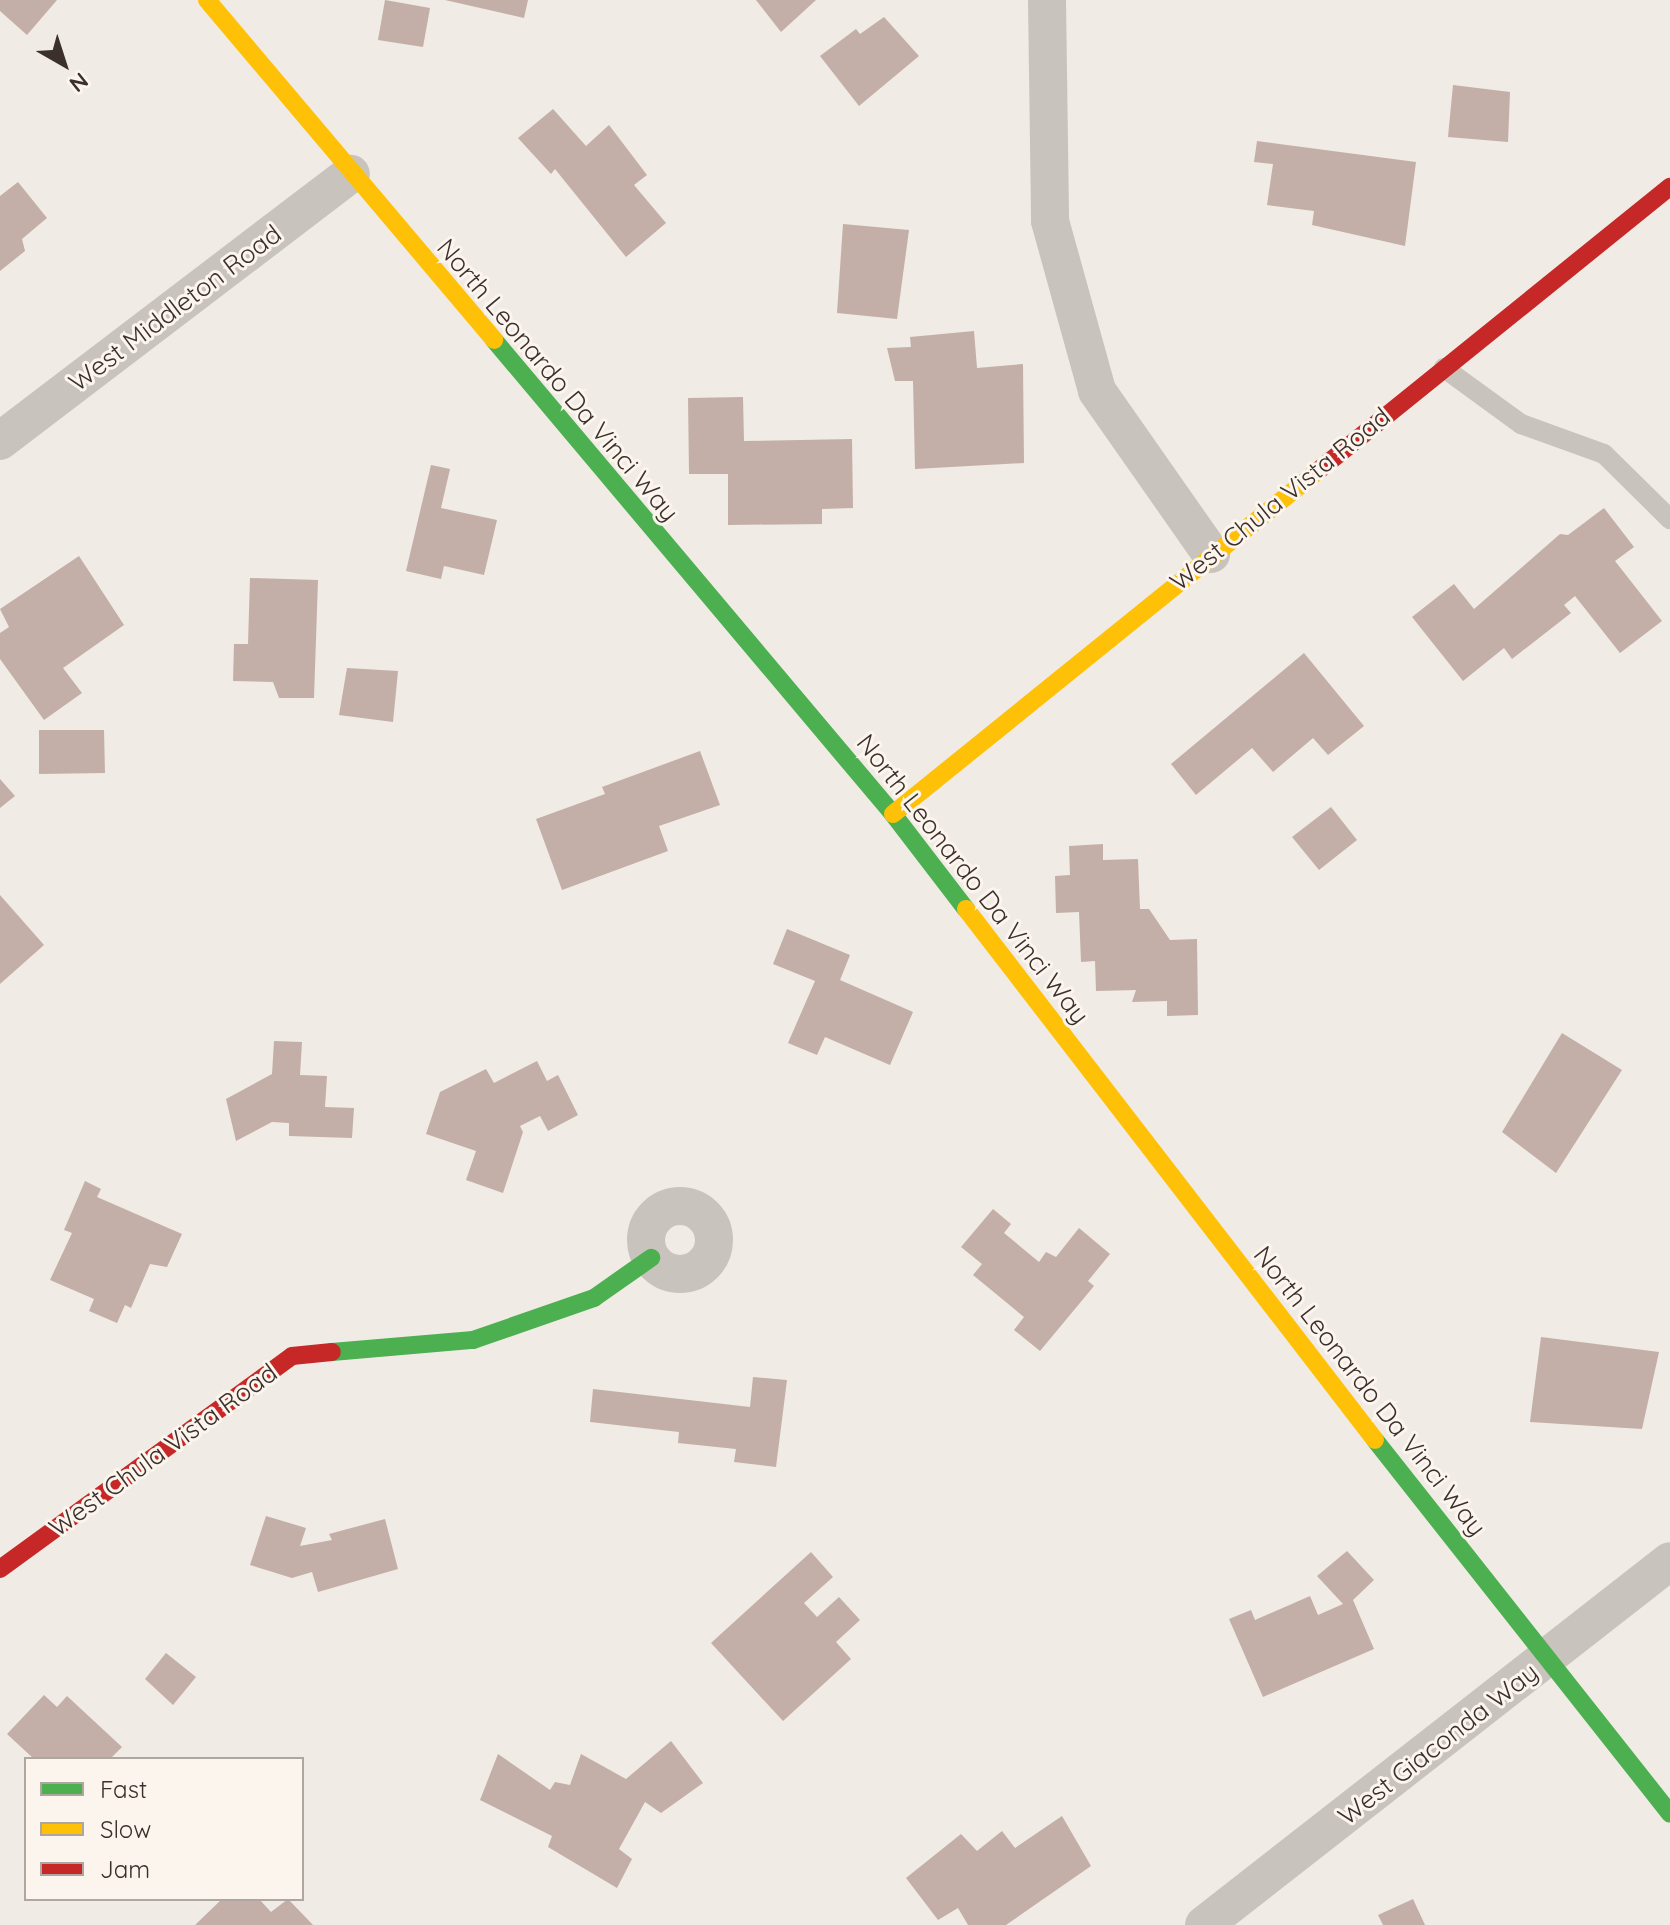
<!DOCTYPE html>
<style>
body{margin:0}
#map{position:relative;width:1670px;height:1925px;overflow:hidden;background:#f0ebe5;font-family:Quicksand,sans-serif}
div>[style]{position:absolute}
.building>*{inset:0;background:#c3afa7}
.lane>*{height:20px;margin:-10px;padding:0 10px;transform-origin:10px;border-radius:10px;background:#c9c3be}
.street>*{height:38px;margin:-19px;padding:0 19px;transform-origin:19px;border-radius:19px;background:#c9c3be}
.street>.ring{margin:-19px;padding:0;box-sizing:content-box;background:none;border:38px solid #c9c3be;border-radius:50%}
.fast>*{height:18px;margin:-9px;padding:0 9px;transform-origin:9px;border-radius:9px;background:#4caf50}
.slow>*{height:18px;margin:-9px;padding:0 9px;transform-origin:9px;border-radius:9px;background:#ffc107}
.jam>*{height:18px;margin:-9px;padding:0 9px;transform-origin:9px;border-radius:9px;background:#c62828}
span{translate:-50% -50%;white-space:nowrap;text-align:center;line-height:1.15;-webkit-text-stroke:6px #fbf5ee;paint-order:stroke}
.street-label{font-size:26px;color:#3b302b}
.legend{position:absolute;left:24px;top:1757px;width:280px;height:144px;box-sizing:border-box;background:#fbf5ee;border:2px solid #aea6a0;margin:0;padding:10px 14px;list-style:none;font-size:24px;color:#3b302b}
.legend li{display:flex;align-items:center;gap:16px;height:40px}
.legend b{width:40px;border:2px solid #aea6a0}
.north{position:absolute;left:24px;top:24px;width:80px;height:80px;-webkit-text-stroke:6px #fbf5ee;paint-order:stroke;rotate:141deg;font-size:22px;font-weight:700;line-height:32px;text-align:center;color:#3b302b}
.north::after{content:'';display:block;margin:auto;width:28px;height:36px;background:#3b302b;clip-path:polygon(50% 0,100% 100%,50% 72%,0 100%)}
</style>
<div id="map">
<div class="building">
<div style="clip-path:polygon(0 0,57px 0,27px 35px,0 11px)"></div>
<div style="clip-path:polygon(385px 0,430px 8px,423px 47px,378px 40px)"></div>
<div style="clip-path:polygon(445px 0,528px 0,524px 18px)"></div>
<div style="clip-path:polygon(756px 0,816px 0,781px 32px)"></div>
<div style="clip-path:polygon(884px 17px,919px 56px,859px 106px,820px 56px,856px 29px,860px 34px)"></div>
<div style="clip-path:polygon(1453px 85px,1510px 92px,1508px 142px,1448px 137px)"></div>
<div style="clip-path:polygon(553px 109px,586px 146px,609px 125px,647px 175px,634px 185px,666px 223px,626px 257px,555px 169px,551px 174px,518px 138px)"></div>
<div style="clip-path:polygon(1257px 141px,1416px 162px,1405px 246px,1312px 225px,1314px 211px,1267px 205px,1273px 164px,1254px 162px)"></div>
<div style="clip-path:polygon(18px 182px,47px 218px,22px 239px,25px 251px,0 271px,0 196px)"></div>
<div style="clip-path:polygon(843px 224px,909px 230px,897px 319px,837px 313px)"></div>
<div style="clip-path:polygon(974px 331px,977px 368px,1023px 364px,1024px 463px,915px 469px,913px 381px,895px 381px,887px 348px,911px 347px,910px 337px)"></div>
<div style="clip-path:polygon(743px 397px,744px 441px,852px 439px,853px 508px,822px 509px,822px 524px,728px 525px,728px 474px,689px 474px,688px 398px)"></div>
<div style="clip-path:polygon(431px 465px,450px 469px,441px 508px,497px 520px,484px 575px,444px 566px,441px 579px,406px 571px)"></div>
<div style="clip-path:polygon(1604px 508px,1634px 547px,1615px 561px,1662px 621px,1620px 653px,1575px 596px,1564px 605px,1571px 613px,1512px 659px,1504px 648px,1463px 681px,1412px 617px,1454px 584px,1474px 609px,1560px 534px,1568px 535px)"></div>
<div style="clip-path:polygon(79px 556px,124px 625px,63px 668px,82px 693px,44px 720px,0 659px,0 633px,9px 627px,0 609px)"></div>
<div style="clip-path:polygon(250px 578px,318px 580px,314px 698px,279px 698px,273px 682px,233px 681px,234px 644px,248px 644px)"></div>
<div style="clip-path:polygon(1304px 653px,1364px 726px,1328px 755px,1313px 738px,1273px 772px,1252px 748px,1196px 795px,1171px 764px)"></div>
<div style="clip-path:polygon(347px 668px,398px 671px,393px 722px,339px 715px)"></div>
<div style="clip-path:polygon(39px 730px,104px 730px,105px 773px,39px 774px)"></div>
<div style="clip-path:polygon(700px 751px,720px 805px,659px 826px,668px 851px,562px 890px,536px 819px,605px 794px,602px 787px)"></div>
<div style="clip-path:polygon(0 779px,15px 796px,0 808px)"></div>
<div style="clip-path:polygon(1331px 807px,1357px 840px,1319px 870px,1292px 837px)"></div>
<div style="clip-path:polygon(1103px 844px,1103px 860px,1138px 859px,1140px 909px,1149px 909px,1170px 940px,1197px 939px,1198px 1015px,1167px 1016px,1167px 1001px,1132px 1002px,1136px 990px,1096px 991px,1095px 961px,1081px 962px,1079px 912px,1056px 913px,1055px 876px,1070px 875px,1069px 846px)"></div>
<div style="clip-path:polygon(0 895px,44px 945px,0 984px)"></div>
<div style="clip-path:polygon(787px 929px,850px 955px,840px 980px,913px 1012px,890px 1065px,825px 1037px,817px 1055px,788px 1043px,815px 981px,773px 964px)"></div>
<div style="clip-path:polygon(1562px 1033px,1622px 1070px,1556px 1173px,1502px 1132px)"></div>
<div style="clip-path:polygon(274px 1041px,302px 1042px,300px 1075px,327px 1076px,325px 1107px,354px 1108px,352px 1138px,289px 1136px,289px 1123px,272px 1122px,236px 1141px,226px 1099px,272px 1074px)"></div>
<div style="clip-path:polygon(537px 1061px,547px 1081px,558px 1075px,578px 1115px,548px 1131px,540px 1116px,520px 1126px,523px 1132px,503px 1193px,466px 1180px,476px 1151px,426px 1134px,440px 1092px,486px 1069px,494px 1083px)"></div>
<div style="clip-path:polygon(85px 1181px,101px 1189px,97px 1197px,182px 1234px,167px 1267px,150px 1264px,131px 1308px,125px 1305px,117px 1323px,89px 1311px,94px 1299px,50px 1280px,72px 1233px,64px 1230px)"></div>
<div style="clip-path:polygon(993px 1209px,1011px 1224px,1004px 1233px,1039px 1262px,1046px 1252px,1056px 1257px,1079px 1228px,1110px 1254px,1088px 1281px,1094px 1286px,1040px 1351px,1014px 1330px,1024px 1317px,973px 1275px,982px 1264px,961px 1247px)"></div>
<div style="clip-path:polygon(1541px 1337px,1659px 1352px,1642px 1429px,1530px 1422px)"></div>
<div style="clip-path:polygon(753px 1377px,787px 1380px,776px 1467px,734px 1462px,736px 1449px,678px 1443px,679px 1432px,590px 1422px,593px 1389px,750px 1407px)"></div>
<div style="clip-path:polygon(266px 1516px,306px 1528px,300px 1546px,332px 1540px,329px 1534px,385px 1519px,398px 1569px,318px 1592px,312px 1572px,292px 1578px,250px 1565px)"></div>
<div style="clip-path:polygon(1347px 1551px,1374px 1580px,1353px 1600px,1374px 1649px,1263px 1697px,1229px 1619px,1251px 1610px,1255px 1620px,1310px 1596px,1318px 1615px,1343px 1604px,1317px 1576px)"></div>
<div style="clip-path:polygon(811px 1552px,833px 1577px,804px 1603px,817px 1617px,839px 1597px,860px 1620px,836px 1642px,851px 1659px,783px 1721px,711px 1643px)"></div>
<div style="clip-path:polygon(166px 1653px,196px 1677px,173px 1705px,145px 1679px)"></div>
<div style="clip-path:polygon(44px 1695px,57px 1707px,67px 1696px,122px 1747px,110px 1759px,34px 1759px,7px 1734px)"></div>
<div style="clip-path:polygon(671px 1741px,703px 1783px,661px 1813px,645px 1802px,619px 1849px,632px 1859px,617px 1888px,548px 1847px,552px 1836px,480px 1800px,498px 1754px,550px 1790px,555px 1782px,570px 1785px,581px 1754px,626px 1779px)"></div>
<div style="clip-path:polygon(1062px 1816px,1091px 1866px,1006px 1925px,968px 1925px,958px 1908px,938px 1920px,906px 1878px,961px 1834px,977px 1851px,1002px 1831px,1015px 1848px)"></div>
<div style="clip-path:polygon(222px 1899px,259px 1899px,271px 1912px,288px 1899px,313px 1925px,195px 1925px)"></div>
<div style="clip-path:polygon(1413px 1899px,1425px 1925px,1383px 1925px,1378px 1915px)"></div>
</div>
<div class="lane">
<div style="left:1444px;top:368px;width:95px;rotate:36deg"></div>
<div style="left:1521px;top:424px;width:88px;rotate:19.9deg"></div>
<div style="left:1604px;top:454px;width:93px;rotate:44.6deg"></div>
</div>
<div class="street">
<div style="left:1047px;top:0;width:221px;rotate:89.2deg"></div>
<div style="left:1050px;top:221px;width:176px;rotate:74.5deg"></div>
<div style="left:1097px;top:391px;width:199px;rotate:55deg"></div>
<div style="left:0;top:441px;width:441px;rotate:-37.3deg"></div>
<div class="ring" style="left:646px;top:1206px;width:30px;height:30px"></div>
<div style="left:1204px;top:1925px;width:591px;rotate:-37.99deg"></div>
</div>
<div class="fast">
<div style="left:494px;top:340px;width:620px;rotate:49.91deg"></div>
<div style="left:893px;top:814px;width:120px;rotate:52.5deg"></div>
<div style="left:332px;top:1352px;width:142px;rotate:-4.9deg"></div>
<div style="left:473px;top:1340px;width:128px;rotate:-19.1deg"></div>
<div style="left:594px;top:1298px;width:70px;rotate:-35.1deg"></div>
<div style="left:1375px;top:1440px;width:476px;rotate:51.7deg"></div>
</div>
<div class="slow">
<div style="left:207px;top:0;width:445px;rotate:49.8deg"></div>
<div style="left:893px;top:814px;width:548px;rotate:-38.92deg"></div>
<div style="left:966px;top:909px;width:670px;rotate:52.39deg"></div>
</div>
<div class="jam">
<div style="left:1319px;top:470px;width:451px;rotate:-38.9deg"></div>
<div style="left:0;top:1569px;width:361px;rotate:-36.1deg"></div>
<div style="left:292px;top:1356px;width:40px;rotate:-5.7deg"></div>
</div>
<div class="street-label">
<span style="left:175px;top:308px;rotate:-37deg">West Middleton Road</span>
<span style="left:558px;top:380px;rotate:50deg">North Leonardo Da Vinci Way</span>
<span style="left:1280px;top:499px;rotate:-39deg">West Chula Vista Road</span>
<span style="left:973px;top:879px;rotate:52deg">North Leonardo Da Vinci Way</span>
<span style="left:1370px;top:1391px;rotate:52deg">North Leonardo Da Vinci Way</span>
<span style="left:163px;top:1450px;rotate:-36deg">West Chula Vista Road</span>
<span style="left:1438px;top:1744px;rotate:-38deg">West Giaconda Way</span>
</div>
<ul class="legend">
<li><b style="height:10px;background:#4caf50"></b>Fast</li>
<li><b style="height:10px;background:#ffc107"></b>Slow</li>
<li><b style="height:10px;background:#c62828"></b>Jam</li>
</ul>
<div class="north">N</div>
</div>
